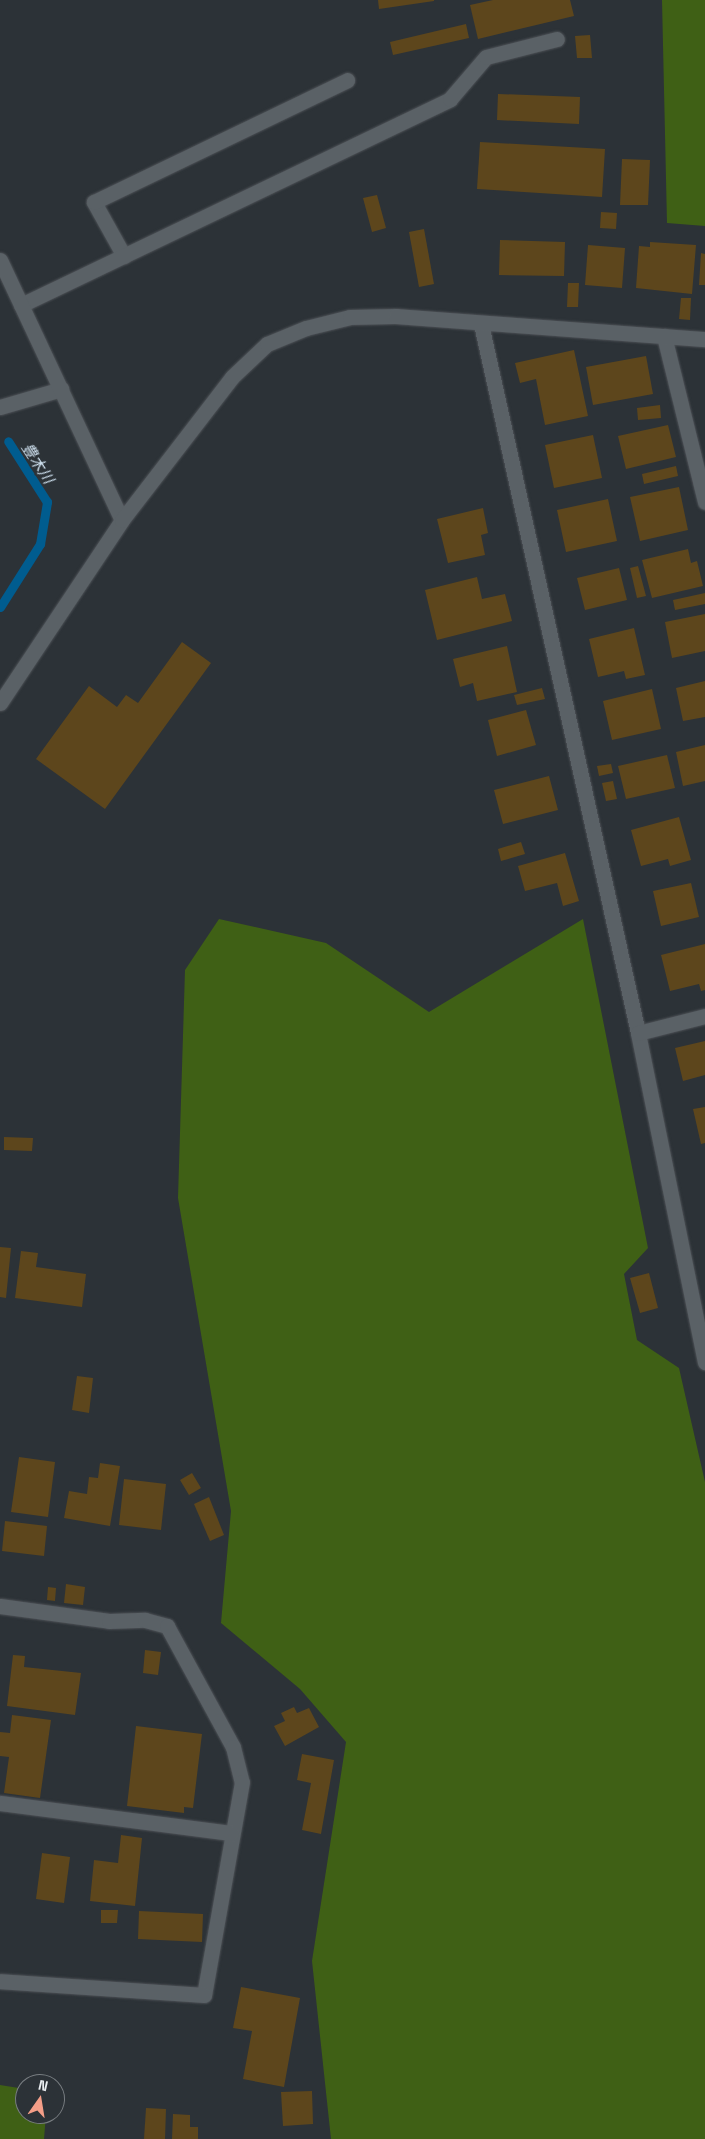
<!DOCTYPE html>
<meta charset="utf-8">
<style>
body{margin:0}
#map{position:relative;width:705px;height:2139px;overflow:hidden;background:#2c3237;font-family:"Space Grotesk","Noto Sans JP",sans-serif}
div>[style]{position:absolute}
.green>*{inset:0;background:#3f6015}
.stream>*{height:9px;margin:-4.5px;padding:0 4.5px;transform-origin:4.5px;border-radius:4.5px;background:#005c8f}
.building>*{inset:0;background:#5d461c}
.roads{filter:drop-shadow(0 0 1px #4c5055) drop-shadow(0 0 1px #4c5055)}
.lane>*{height:15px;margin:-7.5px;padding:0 7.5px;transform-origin:7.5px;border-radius:7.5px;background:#5a6166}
.street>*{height:15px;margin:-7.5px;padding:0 7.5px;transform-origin:7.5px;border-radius:7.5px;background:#5a6166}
span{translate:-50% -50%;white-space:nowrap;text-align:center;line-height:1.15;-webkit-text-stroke:4px #2c3237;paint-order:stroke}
.water-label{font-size:15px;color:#d0e2f1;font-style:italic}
.north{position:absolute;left:15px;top:2074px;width:50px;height:50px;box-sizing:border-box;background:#2c3237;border:1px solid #787d81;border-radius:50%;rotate:13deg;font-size:14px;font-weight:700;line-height:20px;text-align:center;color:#eaeef1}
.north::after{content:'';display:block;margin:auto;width:18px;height:22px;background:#f49e88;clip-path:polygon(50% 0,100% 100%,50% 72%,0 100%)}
</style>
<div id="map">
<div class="green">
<div style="clip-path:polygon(662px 0,705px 0,705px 226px,667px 223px)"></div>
<div style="clip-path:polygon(219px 919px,326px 943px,429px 1012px,583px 919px,648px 1248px,624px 1274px,637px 1340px,679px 1368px,705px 1482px,705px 2139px,331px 2139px,312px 1961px,346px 1742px,300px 1689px,221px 1623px,231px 1511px,178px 1198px,185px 970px)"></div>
<div style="clip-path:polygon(0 2085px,25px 2089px,25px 2114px,46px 2114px,44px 2139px,0 2139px)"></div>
</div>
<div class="stream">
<div style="left:0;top:607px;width:75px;rotate:-57.6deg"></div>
<div style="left:40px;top:544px;width:43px;rotate:-80.5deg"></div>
<div style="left:47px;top:502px;width:72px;rotate:-122.6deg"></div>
</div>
<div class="building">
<div style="clip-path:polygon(378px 0,434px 0,434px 1px,379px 9px)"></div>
<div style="clip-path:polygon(493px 0,570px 0,574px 16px,478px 39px,470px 5px)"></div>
<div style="clip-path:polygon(466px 24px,469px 38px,393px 55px,390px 42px)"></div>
<div style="clip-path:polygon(590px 35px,592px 58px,577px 58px,575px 36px)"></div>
<div style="clip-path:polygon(498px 94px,580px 97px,579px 124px,497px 120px)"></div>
<div style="clip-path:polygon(480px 142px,605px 149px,602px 197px,477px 189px)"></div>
<div style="clip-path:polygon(622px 159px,650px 160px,648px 205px,620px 205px)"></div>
<div style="clip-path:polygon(377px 195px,386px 228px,372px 232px,363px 198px)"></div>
<div style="clip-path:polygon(601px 212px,617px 213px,616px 229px,600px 228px)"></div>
<div style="clip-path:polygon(424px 229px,434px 284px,419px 287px,409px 232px)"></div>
<div style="clip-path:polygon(500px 240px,565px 242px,564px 276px,499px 275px)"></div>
<div style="clip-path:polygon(650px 242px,696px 245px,692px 294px,636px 288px,639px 246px,650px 247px)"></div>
<div style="clip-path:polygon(588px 245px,625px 248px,622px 288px,585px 285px)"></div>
<div style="clip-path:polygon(701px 253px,705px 254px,705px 285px,699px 285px)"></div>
<div style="clip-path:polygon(568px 283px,579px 283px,578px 307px,567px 307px)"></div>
<div style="clip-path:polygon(681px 298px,691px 298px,690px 320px,679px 319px)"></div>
<div style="clip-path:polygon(574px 350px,588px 416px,545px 425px,536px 379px,520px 383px,515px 363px)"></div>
<div style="clip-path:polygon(646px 356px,653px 394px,593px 405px,586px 367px)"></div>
<div style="clip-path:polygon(660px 405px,661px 418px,638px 420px,637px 408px)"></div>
<div style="clip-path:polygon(668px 425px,676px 457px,626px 469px,618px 436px)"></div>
<div style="clip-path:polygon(593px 435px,602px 478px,554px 488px,545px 445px)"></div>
<div style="clip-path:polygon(676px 466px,678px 476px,644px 484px,642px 474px)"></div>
<div style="clip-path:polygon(679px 487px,688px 530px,640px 541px,630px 497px)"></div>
<div style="clip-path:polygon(608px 499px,617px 541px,566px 552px,557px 510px)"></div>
<div style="clip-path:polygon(483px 508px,488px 533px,481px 535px,485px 555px,448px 563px,437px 519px)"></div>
<div style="clip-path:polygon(688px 549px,691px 563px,697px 561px,703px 586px,652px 598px,642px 560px)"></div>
<div style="clip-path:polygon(638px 566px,646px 596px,637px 598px,630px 568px)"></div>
<div style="clip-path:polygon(619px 568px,627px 600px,585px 610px,577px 578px)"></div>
<div style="clip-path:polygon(477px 577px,482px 599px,505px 594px,512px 621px,437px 640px,425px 590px)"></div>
<div style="clip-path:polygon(705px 593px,705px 604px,675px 610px,673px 600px)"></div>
<div style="clip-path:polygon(705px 614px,705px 651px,672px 658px,665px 622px)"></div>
<div style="clip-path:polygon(634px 628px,645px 675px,626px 679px,624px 671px,598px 677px,589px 639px)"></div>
<div style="clip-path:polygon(182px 642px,211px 663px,105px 809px,36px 759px,89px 686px,117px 707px,126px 695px,138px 703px)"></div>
<div style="clip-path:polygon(507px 646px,517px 692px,477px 701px,473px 683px,460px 687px,453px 659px)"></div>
<div style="clip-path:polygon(705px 681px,705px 717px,683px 721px,676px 688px)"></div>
<div style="clip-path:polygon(542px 688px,545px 699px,517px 705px,514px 695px)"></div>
<div style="clip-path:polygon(652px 689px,661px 729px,612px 740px,603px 701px)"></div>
<div style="clip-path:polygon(526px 710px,536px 745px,497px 756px,488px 720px)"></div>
<div style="clip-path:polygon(705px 745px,705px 781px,683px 786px,676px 752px)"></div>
<div style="clip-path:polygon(667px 755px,675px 788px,626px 799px,618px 766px)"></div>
<div style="clip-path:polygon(611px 764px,613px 773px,599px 776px,597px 766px)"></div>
<div style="clip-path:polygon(549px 776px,558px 810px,503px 824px,494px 790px)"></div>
<div style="clip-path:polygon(613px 781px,617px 799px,606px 801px,602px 783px)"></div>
<div style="clip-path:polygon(679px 817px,691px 860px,670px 866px,668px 859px,641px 866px,631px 830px)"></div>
<div style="clip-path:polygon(521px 842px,525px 854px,501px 861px,498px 849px)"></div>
<div style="clip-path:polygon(565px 853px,579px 901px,563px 906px,557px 883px,525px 891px,518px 866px)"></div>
<div style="clip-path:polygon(691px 883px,699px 917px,661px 926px,653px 891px)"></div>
<div style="clip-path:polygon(705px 944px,705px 990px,701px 991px,699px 984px,670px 991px,661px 955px)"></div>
<div style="clip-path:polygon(705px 1041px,705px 1075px,683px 1081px,675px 1048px)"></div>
<div style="clip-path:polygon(705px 1107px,705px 1143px,701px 1144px,693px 1109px)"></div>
<div style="clip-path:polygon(4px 1137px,33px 1138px,32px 1151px,4px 1150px)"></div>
<div style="clip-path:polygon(0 1247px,11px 1248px,6px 1298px,0 1297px)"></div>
<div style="clip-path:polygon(21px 1251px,38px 1253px,36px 1267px,86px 1274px,82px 1307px,15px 1298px)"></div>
<div style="clip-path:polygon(649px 1273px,658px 1308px,640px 1313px,630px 1278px)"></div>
<div style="clip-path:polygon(77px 1376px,93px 1378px,89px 1413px,72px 1410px)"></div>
<div style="clip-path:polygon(19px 1457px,55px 1462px,48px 1517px,11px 1512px)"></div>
<div style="clip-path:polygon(100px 1463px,120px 1466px,110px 1526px,64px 1518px,69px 1491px,87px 1494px,89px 1477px,98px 1478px)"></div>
<div style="clip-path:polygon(192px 1473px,201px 1488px,189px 1495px,180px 1480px)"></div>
<div style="clip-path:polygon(124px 1479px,166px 1484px,161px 1530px,119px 1525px)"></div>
<div style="clip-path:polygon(209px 1497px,224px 1535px,210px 1541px,194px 1504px)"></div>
<div style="clip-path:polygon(5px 1521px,47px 1526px,44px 1556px,2px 1551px)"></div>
<div style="clip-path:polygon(66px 1584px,85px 1587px,83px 1605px,64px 1603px)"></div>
<div style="clip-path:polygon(48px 1587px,56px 1588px,55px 1601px,47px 1600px)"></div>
<div style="clip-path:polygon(145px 1650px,161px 1652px,158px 1675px,143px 1673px)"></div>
<div style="clip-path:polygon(13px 1655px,25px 1656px,24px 1667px,81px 1673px,75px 1715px,7px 1706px)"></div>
<div style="clip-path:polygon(294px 1707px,297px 1713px,309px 1708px,319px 1727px,285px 1746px,274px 1726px,285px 1721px,281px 1713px)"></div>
<div style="clip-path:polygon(12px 1715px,51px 1720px,40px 1798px,4px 1793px,9px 1757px,0 1756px,0 1732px,10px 1733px)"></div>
<div style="clip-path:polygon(136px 1726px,202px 1734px,193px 1808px,184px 1807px,184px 1813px,127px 1806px)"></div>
<div style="clip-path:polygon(302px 1754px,334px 1760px,321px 1834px,302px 1830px,311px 1783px,297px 1780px)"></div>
<div style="clip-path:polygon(121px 1835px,142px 1838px,135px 1906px,90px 1901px,94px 1860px,118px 1863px)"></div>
<div style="clip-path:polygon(42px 1853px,70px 1857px,64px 1903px,36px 1899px)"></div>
<div style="clip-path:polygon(101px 1910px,118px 1910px,117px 1923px,101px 1923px)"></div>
<div style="clip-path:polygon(139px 1911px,203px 1914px,202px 1942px,138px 1939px)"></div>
<div style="clip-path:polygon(241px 1987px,300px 1998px,284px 2087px,243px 2079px,252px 2031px,233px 2028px)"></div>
<div style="clip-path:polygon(312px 2091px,313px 2124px,283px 2126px,281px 2092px)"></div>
<div style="clip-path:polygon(146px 2108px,166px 2109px,165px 2139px,144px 2139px)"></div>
<div style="clip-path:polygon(173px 2114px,190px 2115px,190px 2127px,198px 2127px,198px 2139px,172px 2139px)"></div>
</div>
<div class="roads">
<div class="lane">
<div style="left:124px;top:256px;width:62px;rotate:-119.1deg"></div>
<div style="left:94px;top:202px;width:281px;rotate:-25.7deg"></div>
<div style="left:21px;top:305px;width:476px;rotate:-25.6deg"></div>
<div style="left:450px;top:99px;width:55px;rotate:-49.4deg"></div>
<div style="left:486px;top:57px;width:73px;rotate:-14.2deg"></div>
<div style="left:0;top:407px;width:64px;rotate:-16.4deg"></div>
</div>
<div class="street">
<div style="left:0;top:260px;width:287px;rotate:64.9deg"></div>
<div style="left:481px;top:324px;width:726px;rotate:77.51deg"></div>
<div style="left:638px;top:1033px;width:336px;rotate:78.5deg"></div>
<div style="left:664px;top:336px;width:171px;rotate:76.1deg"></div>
<div style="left:0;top:703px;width:220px;rotate:-56.3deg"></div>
<div style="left:122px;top:520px;width:180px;rotate:-52.4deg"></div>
<div style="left:232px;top:377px;width:48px;rotate:-43.3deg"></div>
<div style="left:267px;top:344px;width:42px;rotate:-22.3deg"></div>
<div style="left:306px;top:328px;width:45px;rotate:-14deg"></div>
<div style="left:350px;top:317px;width:46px;rotate:-1.2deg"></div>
<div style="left:396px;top:316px;width:310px;rotate:4.3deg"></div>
<div style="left:638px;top:1033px;width:69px;rotate:-14.2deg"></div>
<div style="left:0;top:1606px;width:110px;rotate:7.8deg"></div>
<div style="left:109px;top:1621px;width:36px;rotate:-2deg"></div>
<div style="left:145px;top:1620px;width:23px;rotate:15deg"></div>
<div style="left:167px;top:1626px;width:138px;rotate:61.4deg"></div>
<div style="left:233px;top:1747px;width:36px;rotate:76deg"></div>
<div style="left:242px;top:1782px;width:216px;rotate:100.1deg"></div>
<div style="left:204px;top:1995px;width:204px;rotate:-176.1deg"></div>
<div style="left:0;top:1803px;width:233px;rotate:7.4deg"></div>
</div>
</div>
<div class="water-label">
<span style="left:38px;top:463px;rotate:57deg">豊木川</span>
</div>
<div class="north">N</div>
</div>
